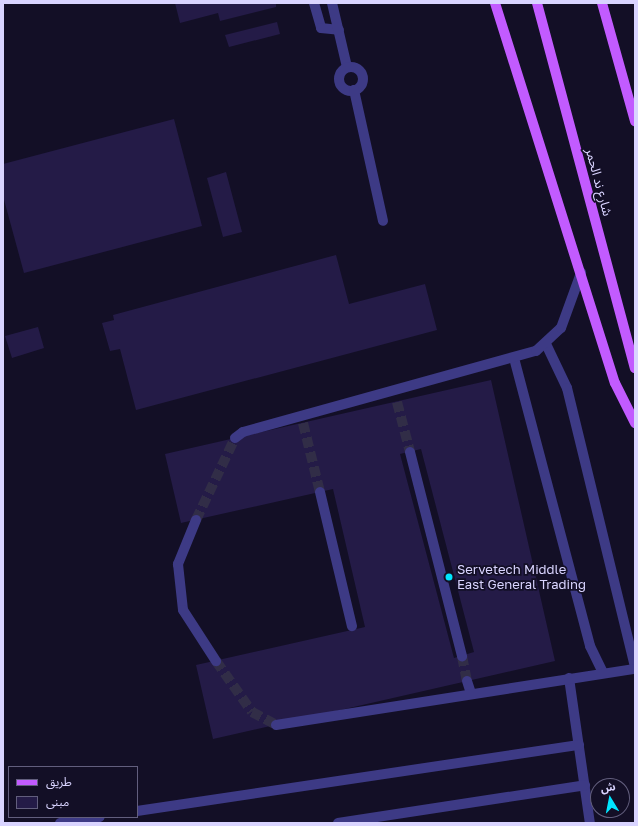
<!DOCTYPE html>
<meta charset="utf-8">
<style>
body{margin:0}
#map{position:relative;width:638px;height:826px;overflow:hidden;background:#130f26;font-family:"Golos Text","Noto Sans Arabic",sans-serif}
div>[style]{position:absolute}
.building>*{inset:0;background:#241b47}
.minor-tunnel>*{height:10px;margin-top:-5px;transform-origin:0;background:repeating-linear-gradient(90deg,#312d47 0 10px,transparent 0 15px)}
.minor>*{height:10px;margin:-5px;padding:0 5px;transform-origin:5px;border-radius:5px;background:#3d3a85}
.minor>.ring{margin:-5px;padding:0;box-sizing:content-box;background:none;border:10px solid #3d3a85;border-radius:50%}
.major>*{height:10px;margin:-5px;padding:0 5px;transform-origin:5px;border-radius:5px;background:#c25bff}
.dots>*{width:11px;height:11px;translate:-50% -50%;box-sizing:border-box;border:2px solid #130f26;border-radius:50%}
span{translate:-50% -50%;white-space:nowrap;text-align:center;line-height:1.15;-webkit-text-stroke:3.5px #130f26;paint-order:stroke}
.street-label{font-size:13px;color:#d9d4ff}
.poi-label{font-size:13px;color:#d9d4ff}
.left{translate:0 -50%;text-align:left}
.frame{position:absolute;inset:0;border:4px solid #d9d4ff;pointer-events:none}
.legend{position:absolute;left:8px;top:766px;width:130px;height:52px;box-sizing:border-box;background:#130f26;border:1px solid #625e7d;margin:0;padding:5px 7px;list-style:none;font-size:12px;color:#d9d4ff}
.legend li{display:flex;align-items:center;gap:8px;height:20px}
.legend b{width:20px;border:1px solid #625e7d}
.north{position:absolute;left:590px;top:778px;width:40px;height:40px;box-sizing:border-box;background:#130f26;border:1px solid #625e7d;border-radius:50%;rotate:350deg;font-size:11px;font-weight:700;line-height:16px;text-align:center;color:#d9d4ff}
.north::after{content:'';display:block;margin:auto;width:14px;height:18px;background:#00e5ff;clip-path:polygon(50% 0,100% 100%,50% 72%,0 100%)}
</style>
<div id="map">
<div class="building">
<div style="clip-path:polygon(175px 3px,276px 3px,276px 7px,220px 21px,218px 13px,180px 23px)"></div>
<div style="clip-path:polygon(277px 22px,280px 34px,229px 47px,225px 35px)"></div>
<div style="clip-path:polygon(174px 119px,202px 226px,24px 273px,3px 196px,3px 164px)"></div>
<div style="clip-path:polygon(226px 172px,242px 232px,223px 237px,207px 178px)"></div>
<div style="clip-path:polygon(336px 255px,349px 304px,425px 284px,437px 330px,136px 410px,120px 349px,110px 351px,102px 323px,114px 320px,113px 315px)"></div>
<div style="clip-path:polygon(38px 327px,44px 348px,12px 358px,5px 336px)"></div>
<div style="clip-path:polygon(evenodd,491px 380px,555px 661px,213px 739px,196px 665px,365px 627px,333px 489px,181px 523px,165px 454px,491px 380px,421px 449px,474px 652px,454px 658px,400px 454px,421px 449px)"></div>
</div>
<div class="minor-tunnel">
<div style="left:397px;top:402px;width:52px;rotate:75.4deg"></div>
<div style="left:303px;top:423px;width:71px;rotate:76.2deg"></div>
<div style="left:196px;top:520px;width:91px;rotate:-64.6deg"></div>
<div style="left:462px;top:656px;width:25px;rotate:79deg"></div>
<div style="left:216px;top:661px;width:62px;rotate:54.8deg"></div>
<div style="left:252px;top:712px;width:27px;rotate:28deg"></div>
</div>
<div class="minor">
<div style="left:314px;top:3px;width:26px;rotate:74deg"></div>
<div style="left:321px;top:28px;width:18px;rotate:6deg"></div>
<div style="left:332px;top:3px;width:66px;rotate:76.8deg"></div>
<div class="ring" style="left:339px;top:67px;width:14px;height:14px"></div>
<div style="left:354px;top:90px;width:134px;rotate:77.5deg"></div>
<div style="left:546px;top:344px;width:49px;rotate:64.5deg"></div>
<div style="left:567px;top:388px;width:286px;rotate:76.3deg"></div>
<div style="left:514px;top:358px;width:298px;rotate:75.2deg"></div>
<div style="left:590px;top:646px;width:30px;rotate:64deg"></div>
<div style="left:235px;top:438px;width:10px;rotate:-37deg"></div>
<div style="left:243px;top:432px;width:304px;rotate:-15.5deg"></div>
<div style="left:536px;top:351px;width:34px;rotate:-43deg"></div>
<div style="left:561px;top:328px;width:59px;rotate:-70deg"></div>
<div style="left:410px;top:452px;width:211px;rotate:75.7deg"></div>
<div style="left:320px;top:492px;width:138px;rotate:76.6deg"></div>
<div style="left:196px;top:520px;width:48px;rotate:112.2deg"></div>
<div style="left:178px;top:564px;width:46px;rotate:83.8deg"></div>
<div style="left:183px;top:610px;width:61px;rotate:57.1deg"></div>
<div style="left:569px;top:678px;width:147px;rotate:81.8deg"></div>
<div style="left:467px;top:681px;width:13px;rotate:72deg"></div>
<div style="left:276px;top:725px;width:363px;rotate:-8.9deg"></div>
<div style="left:137px;top:811px;width:447px;rotate:-8.5deg"></div>
<div style="left:60px;top:823px;width:40px;rotate:-8.5deg"></div>
<div style="left:338px;top:823px;width:250px;rotate:-8.7deg"></div>
</div>
<div class="major">
<div style="left:495px;top:3px;width:398px;rotate:72.5deg"></div>
<div style="left:615px;top:383px;width:45px;rotate:63.4deg"></div>
<div style="left:537px;top:3px;width:378px;rotate:75deg"></div>
<div style="left:602px;top:3px;width:123px;rotate:74.4deg"></div>
</div>
<div class="dots">
<div style="left:449px;top:577px;background:#00e5ff"></div>
</div>
<div class="street-label">
<span style="left:599px;top:182px;rotate:75deg">شارع ند الحمر</span>
</div>
<div class="poi-label">
<span class="left" style="left:457px;top:577px">Servetech Middle<br>East General Trading</span>
</div>
<div class="frame"></div>
<ul class="legend">
<li><b style="height:5px;background:#c25bff"></b>طريق</li>
<li><b style="height:11px;background:#241b47"></b>مبنى</li>
</ul>
<div class="north">ش</div>
</div>
